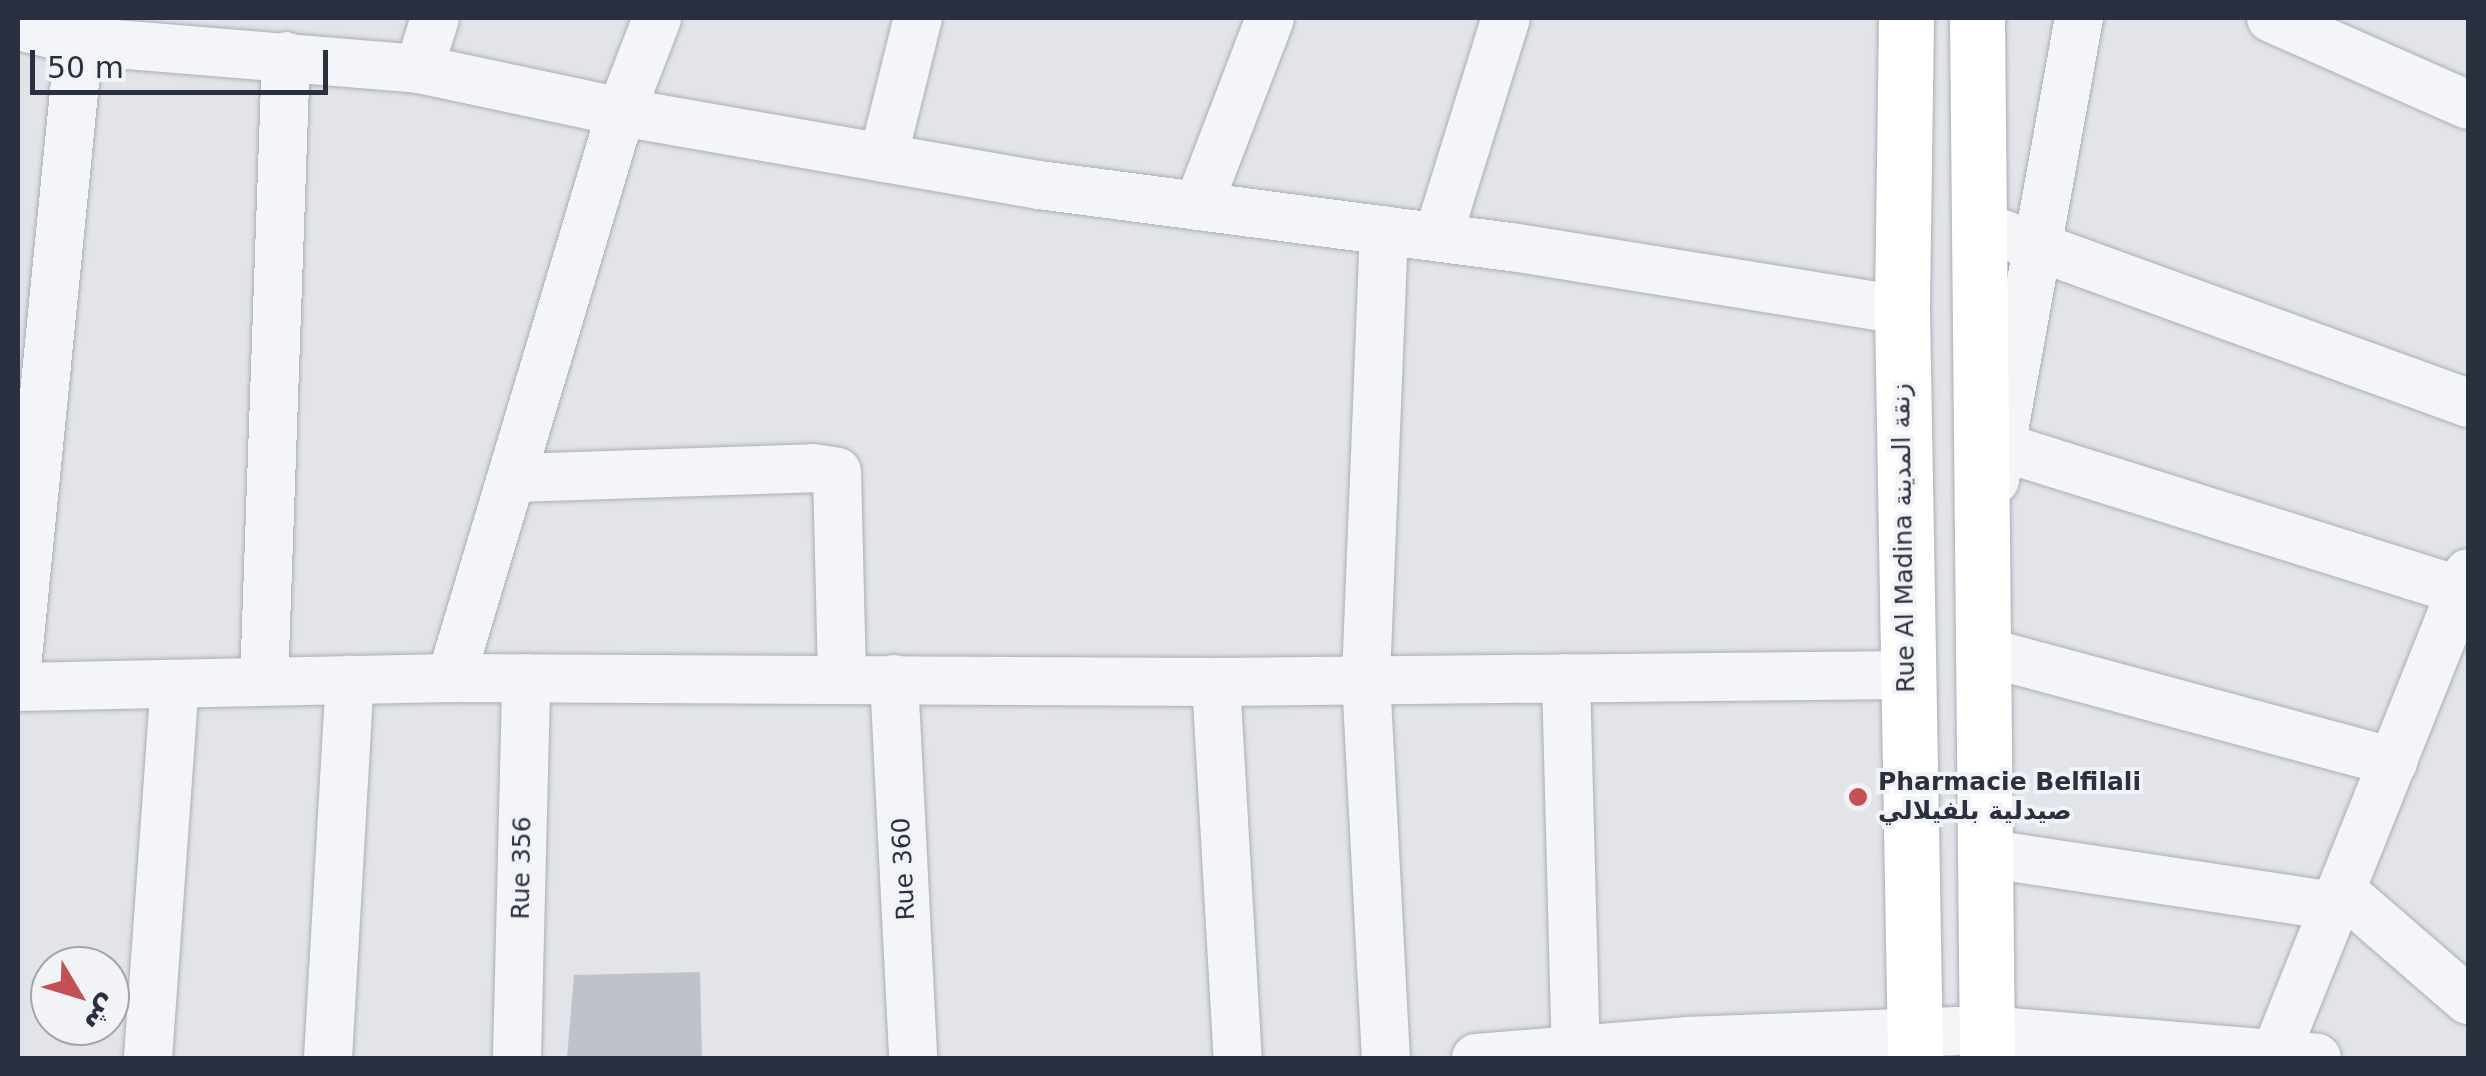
<!DOCTYPE html>
<meta charset="utf-8">
<style>
body{margin:0}
#map{position:relative;width:2486px;height:1076px;overflow:hidden;background:#e2e4e9;font-family:"DejaVu Sans","Noto Naskh Arabic",sans-serif}
div>[style]{position:absolute}
.building>*{inset:0;background:#bfc2cb}
.roads{filter:drop-shadow(0 0 2px #abaeb6) drop-shadow(0 0 2px #abaeb6)}
.minor>*{height:48px;margin:-24px;padding:0 24px;transform-origin:24px;border-radius:24px;background:#f4f5f8}
.major>*{height:55px;margin:-27.5px;padding:0 27.5px;transform-origin:27.5px;border-radius:27.5px;background:#fff}
.dots>*{width:28px;height:28px;translate:-50% -50%;box-sizing:border-box;border:5px solid #f1f3f7;border-radius:50%}
span{translate:-50% -50%;white-space:nowrap;text-align:center;line-height:1.15;-webkit-text-stroke:8px #f1f3f7;paint-order:stroke}
.street-label{font-size:25px;color:#2b3040}
.poi-label{font-size:25px;color:#2b3040;font-weight:700}
.left{translate:0 -50%;text-align:left}
.frame{position:absolute;inset:0;border:20px solid #2b3040;pointer-events:none}
.north{position:absolute;left:30px;top:946px;width:100px;height:100px;box-sizing:border-box;background:#f1f3f7;border:2px solid #a2a5ae;border-radius:50%;rotate:128deg;font-size:28px;font-weight:700;line-height:40px;text-align:center;color:#2b3040}
.north::after{content:'';display:block;margin:auto;width:35px;height:45px;background:#c45053;clip-path:polygon(50% 0,100% 100%,50% 72%,0 100%)}
.scale{position:absolute;left:30px;top:50px;width:298px;height:45px;box-sizing:border-box;border:5px solid #2b3040;border-top:0;padding-left:12px;font-size:30px;line-height:35px;white-space:nowrap;color:#2b3040;-webkit-text-stroke:8px #f1f3f7;paint-order:stroke}
</style>
<div id="map">
<div class="building">
<div style="clip-path:polygon(700px 972px,702px 1058px,567px 1058px,574px 975px)"></div>
</div>
<div class="roads">
<div class="minor">
<div style="left:2271px;top:18px;width:215px;rotate:23.8deg"></div>
<div style="left:18px;top:26px;width:63px;rotate:13.8deg"></div>
<div style="left:79px;top:41px;width:341px;rotate:4.7deg"></div>
<div style="left:419px;top:69px;width:207px;rotate:12deg"></div>
<div style="left:621px;top:112px;width:424px;rotate:9.9deg"></div>
<div style="left:1039px;top:185px;width:477px;rotate:7.5deg"></div>
<div style="left:1512px;top:247px;width:395px;rotate:9.2deg"></div>
<div style="left:419px;top:69px;width:53px;rotate:-72.6deg"></div>
<div style="left:883px;top:158px;width:144px;rotate:-76deg"></div>
<div style="left:1198px;top:206px;width:201px;rotate:-69deg"></div>
<div style="left:1978px;top:225px;width:521px;rotate:19.96deg"></div>
<div style="left:1384px;top:230px;width:449px;rotate:92.3deg"></div>
<div style="left:1366px;top:679px;width:380px;rotate:87deg"></div>
<div style="left:1438px;top:236px;width:228px;rotate:-72.7deg"></div>
<div style="left:1980px;top:440px;width:511px;rotate:17.41deg"></div>
<div style="left:516px;top:478px;width:297px;rotate:-1.9deg"></div>
<div style="left:813px;top:468px;width:24px;rotate:9deg"></div>
<div style="left:837px;top:472px;width:205px;rotate:88.6deg"></div>
<div style="left:1995px;top:480px;width:470px;rotate:-79.7deg"></div>
<div style="left:1982px;top:651px;width:426px;rotate:15.1deg"></div>
<div style="left:18px;top:657px;width:619px;rotate:-84.34deg"></div>
<div style="left:451px;top:678px;width:591px;rotate:-73.28deg"></div>
<div style="left:621px;top:112px;width:101px;rotate:-69deg"></div>
<div style="left:1566px;top:678px;width:372px;rotate:88.5deg"></div>
<div style="left:894px;top:679px;width:379px;rotate:87.1deg"></div>
<div style="left:264px;top:682px;width:626px;rotate:-87.99deg"></div>
<div style="left:1216px;top:682px;width:377px;rotate:86.7deg"></div>
<div style="left:18px;top:687px;width:433px;rotate:-1.2deg"></div>
<div style="left:451px;top:678px;width:765px;rotate:0.3deg"></div>
<div style="left:1216px;top:682px;width:689px;rotate:-0.58deg"></div>
<div style="left:1984px;top:853px;width:355px;rotate:8.6deg"></div>
<div style="left:2341px;top:890px;width:168px;rotate:40.9deg"></div>
<div style="left:2275px;top:1055px;width:519px;rotate:-68.18deg"></div>
<div style="left:148px;top:1058px;width:375px;rotate:-85.9deg"></div>
<div style="left:328px;top:1058px;width:379px;rotate:-86.7deg"></div>
<div style="left:517px;top:1058px;width:380px;rotate:-88.6deg"></div>
<div style="left:1476px;top:1058px;width:211px;rotate:-4.6deg"></div>
<div style="left:1686px;top:1041px;width:300px;rotate:-2.1deg"></div>
<div style="left:1986px;top:1030px;width:332px;rotate:4.8deg"></div>
</div>
<div class="major">
<div style="left:1906px;top:18px;width:292px;rotate:90.8deg"></div>
<div style="left:1902px;top:310px;width:748px;rotate:89deg"></div>
<div style="left:1977px;top:18px;width:1040px;rotate:89.45deg"></div>
</div>
</div>
<div class="dots">
<div style="left:1858px;top:797px;background:#c45053"></div>
</div>
<div class="street-label">
<span style="left:1904px;top:538px;rotate:-91deg">Rue Al Madina زنقة المدينة</span>
<span style="left:522px;top:868px;rotate:-89deg">Rue 356</span>
<span style="left:904px;top:869px;rotate:-93deg">Rue 360</span>
</div>
<div class="poi-label">
<span class="left" style="left:1878px;top:797px">Pharmacie Belfilali<br>صيدلية بلفيلالي</span>
</div>
<div class="frame"></div>
<div class="north">ش</div>
<div class="scale">50 m</div>
</div>
